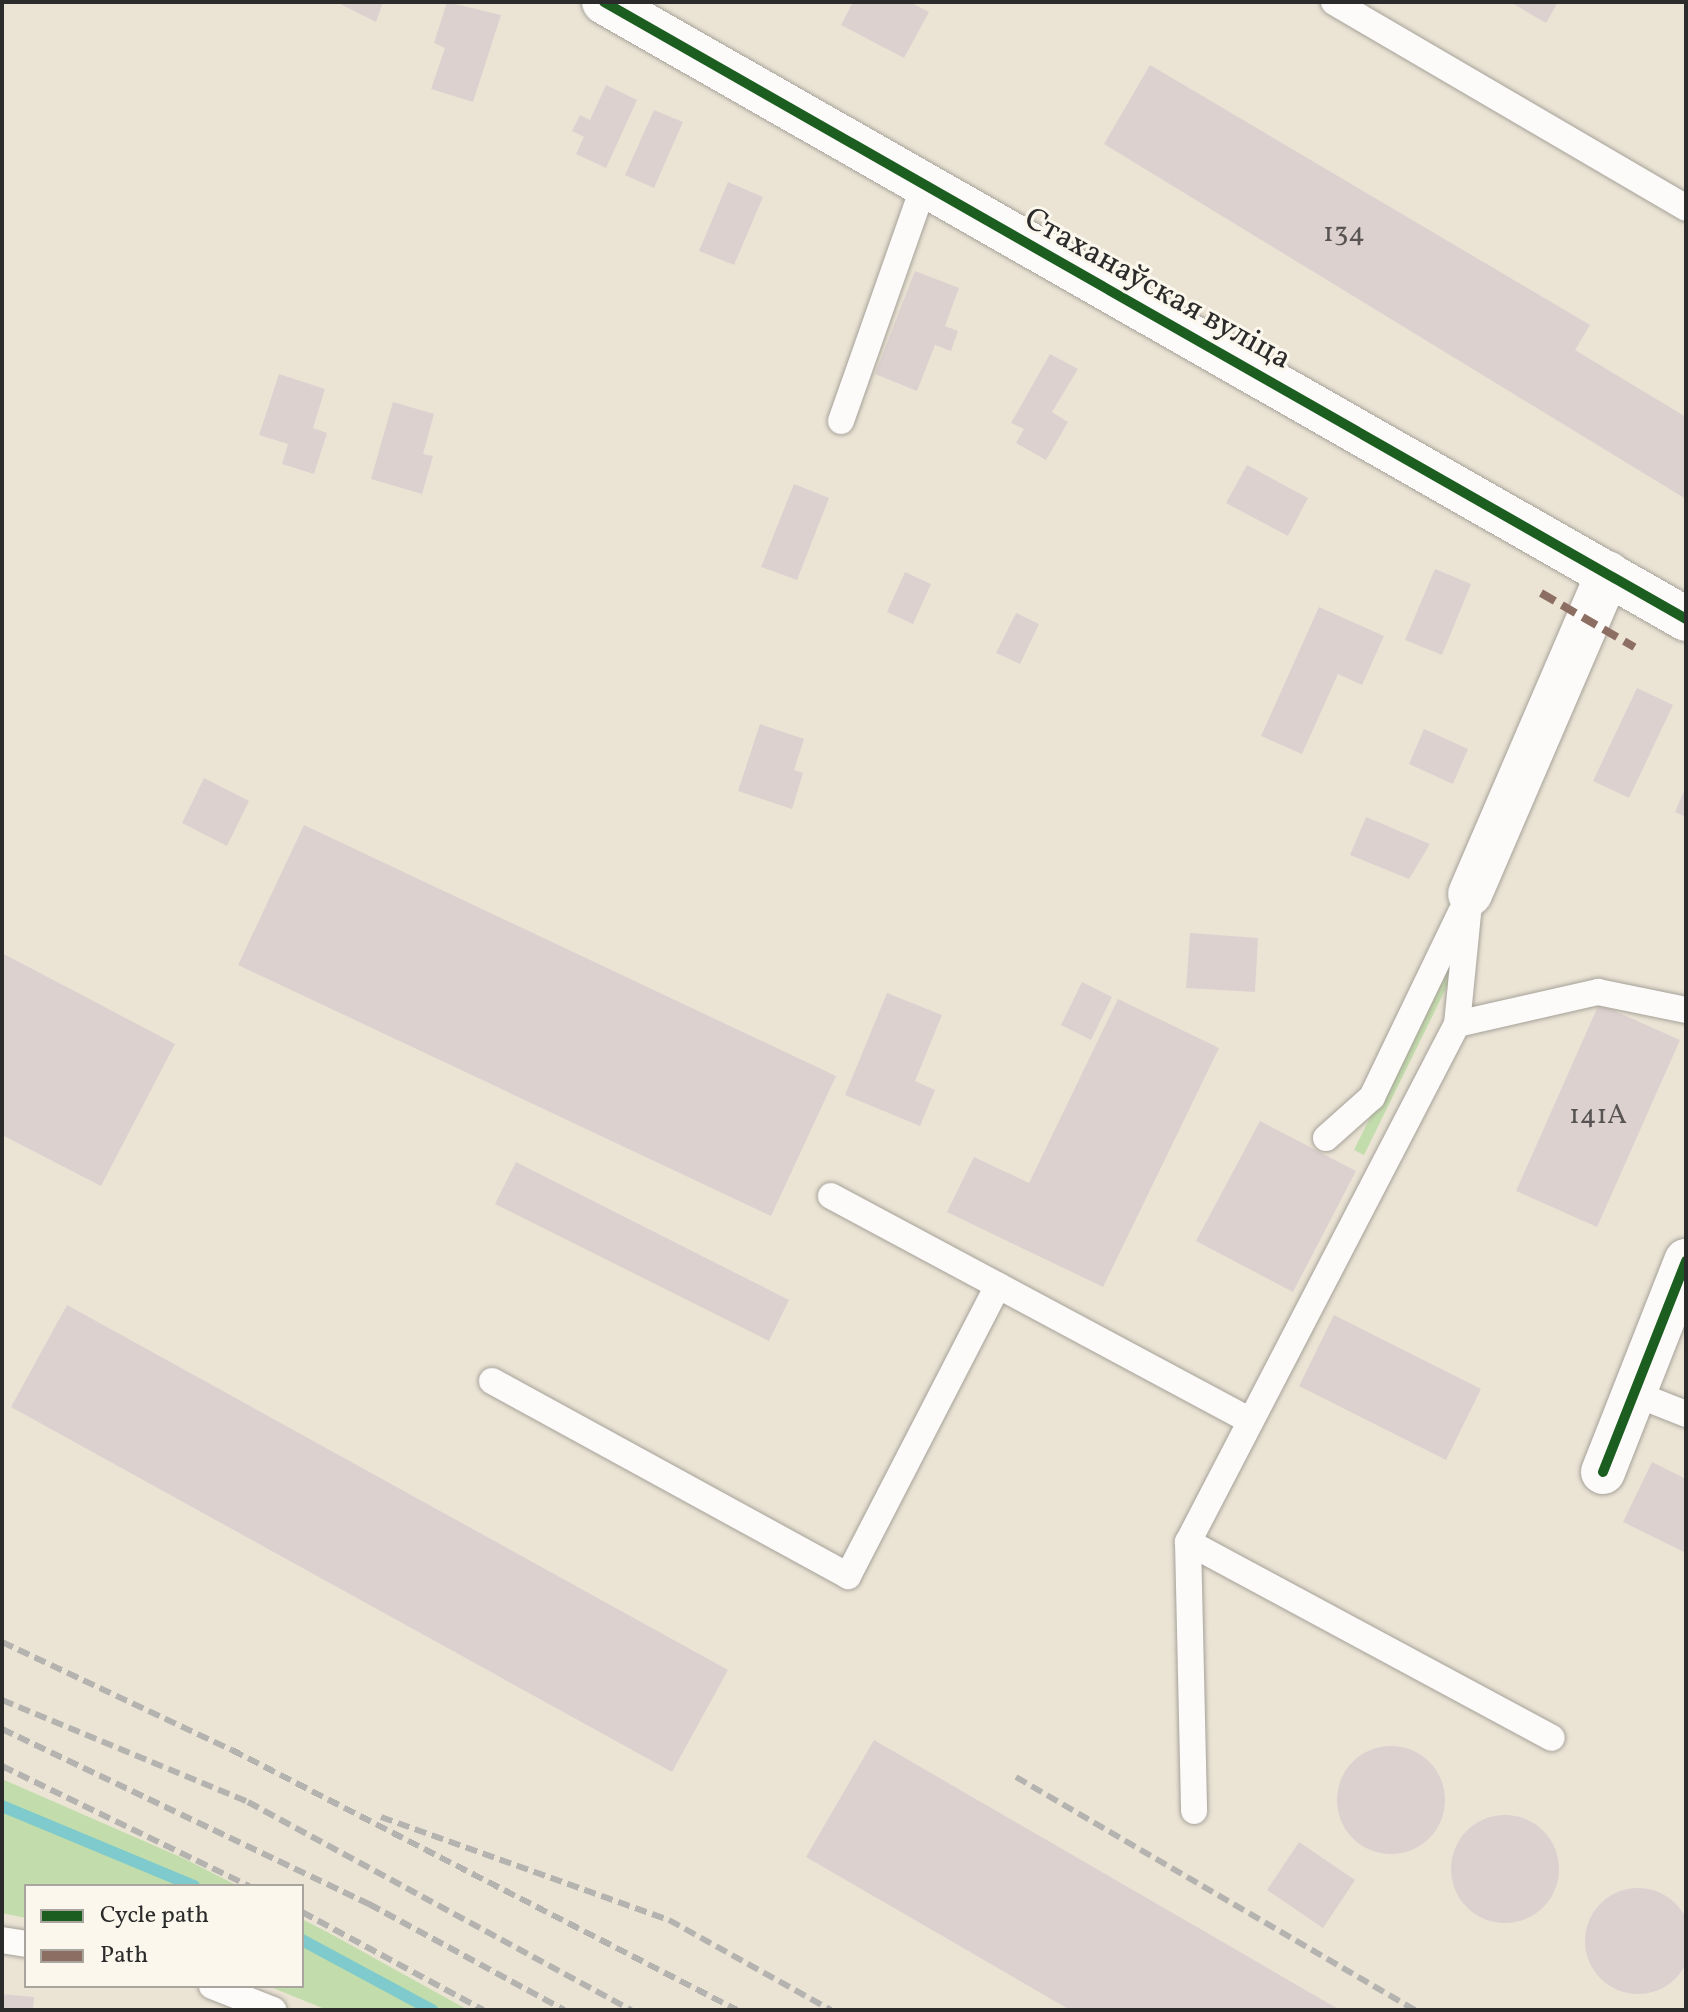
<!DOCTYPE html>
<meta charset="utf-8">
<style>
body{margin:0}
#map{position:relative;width:1688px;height:2012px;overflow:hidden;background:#ebe4d5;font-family:Vollkorn,serif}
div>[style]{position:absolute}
.green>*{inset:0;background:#c2ddab}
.stream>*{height:12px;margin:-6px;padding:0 6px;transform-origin:6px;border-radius:6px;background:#7fcacc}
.building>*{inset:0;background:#ddd1d0}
.round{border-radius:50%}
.roads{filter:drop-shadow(0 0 2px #a6a199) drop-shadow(0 0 2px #a6a199)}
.service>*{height:26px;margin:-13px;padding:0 13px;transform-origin:13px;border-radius:13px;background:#fcfbf9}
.minor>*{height:44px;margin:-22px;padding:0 22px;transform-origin:22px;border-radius:22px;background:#fcfbf9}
.tertiary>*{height:44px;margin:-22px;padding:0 22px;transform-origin:22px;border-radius:22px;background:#fcfbf9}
.rail>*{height:6px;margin-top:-3px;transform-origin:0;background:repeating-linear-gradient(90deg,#b4b3b0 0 12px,transparent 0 18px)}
.quiet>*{height:8px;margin-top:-4px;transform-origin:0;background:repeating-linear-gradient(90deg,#8d6e63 0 16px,transparent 0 24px)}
.cycleway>*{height:10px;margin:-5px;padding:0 5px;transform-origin:5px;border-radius:5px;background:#1b5e20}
span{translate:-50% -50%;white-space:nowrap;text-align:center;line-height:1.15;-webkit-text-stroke:6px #fbf7ec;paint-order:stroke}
.number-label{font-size:28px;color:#585454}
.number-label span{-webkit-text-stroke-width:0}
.street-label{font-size:32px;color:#2b2b2b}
.frame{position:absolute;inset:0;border:4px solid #2b2b2b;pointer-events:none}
.legend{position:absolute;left:24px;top:1884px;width:280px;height:104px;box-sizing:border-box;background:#fbf7ec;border:2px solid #a8a59f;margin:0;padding:10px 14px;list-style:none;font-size:24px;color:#2b2b2b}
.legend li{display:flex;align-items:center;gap:16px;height:40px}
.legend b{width:40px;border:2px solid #a8a59f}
</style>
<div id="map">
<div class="green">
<div style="clip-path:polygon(1445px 966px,1455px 970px,1364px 1155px,1354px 1150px)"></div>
<div style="clip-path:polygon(2px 1779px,185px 1859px,238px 1886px,26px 1886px,26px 1918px,2px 1913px)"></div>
<div style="clip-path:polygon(302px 1919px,331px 1934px,468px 2010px,327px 2010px,268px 1986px,302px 1986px)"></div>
</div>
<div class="stream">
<div style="left:2px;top:1806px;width:208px;rotate:22.6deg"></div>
<div style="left:302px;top:1940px;width:148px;rotate:28.3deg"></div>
</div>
<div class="building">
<div style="clip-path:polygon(336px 2px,383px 2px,376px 22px)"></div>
<div style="clip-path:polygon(447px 2px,501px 15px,473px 102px,431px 89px,445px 48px,434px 43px)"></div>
<div style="clip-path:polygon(853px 2px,910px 2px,929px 12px,904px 58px,841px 25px)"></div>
<div style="clip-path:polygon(1510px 2px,1558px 2px,1546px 23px)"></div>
<div style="clip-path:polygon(1150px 65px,1590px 325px,1575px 350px,1686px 417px,1686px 499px,1104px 144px)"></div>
<div style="clip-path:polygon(606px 85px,637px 100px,606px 168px,576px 154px,584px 137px,572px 131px,580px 115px,590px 120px)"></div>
<div style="clip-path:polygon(654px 110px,683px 122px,654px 188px,625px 175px)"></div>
<div style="clip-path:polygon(728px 182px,763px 197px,734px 265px,699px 251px)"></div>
<div style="clip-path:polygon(915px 271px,959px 288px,945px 326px,958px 331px,951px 351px,935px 345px,917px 391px,875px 374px)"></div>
<div style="clip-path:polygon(1050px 354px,1078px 369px,1052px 412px,1068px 422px,1046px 460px,1016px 443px,1024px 429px,1011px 423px)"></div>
<div style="clip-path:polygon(279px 374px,325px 389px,313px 428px,327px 433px,314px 474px,282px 464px,288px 444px,259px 435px)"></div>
<div style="clip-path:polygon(393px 402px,434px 414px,423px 454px,433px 456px,422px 494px,371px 479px)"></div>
<div style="clip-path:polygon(1247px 465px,1308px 498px,1288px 536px,1226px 503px)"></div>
<div style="clip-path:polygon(794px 484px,829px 498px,797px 580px,761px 567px)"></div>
<div style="clip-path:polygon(1435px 569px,1471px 584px,1442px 655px,1405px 640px)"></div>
<div style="clip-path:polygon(905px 572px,931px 584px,913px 624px,887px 612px)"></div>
<div style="clip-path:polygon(1319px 607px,1384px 636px,1362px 685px,1338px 674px,1302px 754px,1261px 736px)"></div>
<div style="clip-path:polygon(1016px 613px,1039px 624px,1020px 664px,996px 653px)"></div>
<div style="clip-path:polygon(1637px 688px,1673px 705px,1629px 798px,1593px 781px)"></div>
<div style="clip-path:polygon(760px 724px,804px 739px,794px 770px,803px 773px,792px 809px,738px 791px)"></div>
<div style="clip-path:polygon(1424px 729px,1468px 749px,1453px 784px,1409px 764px)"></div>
<div style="clip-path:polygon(204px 778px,249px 801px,227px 846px,182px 823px)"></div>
<div style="clip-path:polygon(1686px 786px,1686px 817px,1675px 812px)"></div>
<div style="clip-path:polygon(1366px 817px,1430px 844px,1409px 879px,1350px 855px)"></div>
<div style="clip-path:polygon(304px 825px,836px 1076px,771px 1216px,238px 965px)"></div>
<div style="clip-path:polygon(1190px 933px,1258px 938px,1255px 992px,1186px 988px)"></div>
<div style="clip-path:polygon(2px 953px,175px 1044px,101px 1186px,2px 1135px)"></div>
<div style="clip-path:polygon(1082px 982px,1112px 997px,1091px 1040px,1061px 1025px)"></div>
<div style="clip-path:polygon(887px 993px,942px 1015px,915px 1081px,935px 1090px,920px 1126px,845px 1095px)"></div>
<div style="clip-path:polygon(1118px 999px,1219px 1048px,1103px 1287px,947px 1212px,974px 1157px,1029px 1183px)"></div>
<div style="clip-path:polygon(1599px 1004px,1680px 1040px,1597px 1227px,1516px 1191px)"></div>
<div style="clip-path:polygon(1260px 1121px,1356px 1171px,1293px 1292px,1196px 1241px)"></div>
<div style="clip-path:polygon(516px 1162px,789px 1300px,769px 1341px,495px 1204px)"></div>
<div style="clip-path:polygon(67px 1305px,728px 1670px,672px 1772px,11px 1407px)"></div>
<div style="clip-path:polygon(1334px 1315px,1481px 1389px,1446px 1460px,1299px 1386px)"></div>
<div style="clip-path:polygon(1652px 1462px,1686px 1479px,1686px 1553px,1623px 1522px)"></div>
<div style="clip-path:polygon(874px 1740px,1340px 2010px,1070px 2010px,806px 1857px)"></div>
<div class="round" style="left:1337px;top:1746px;width:108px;height:108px"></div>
<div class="round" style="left:1451px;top:1815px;width:108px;height:108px"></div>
<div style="clip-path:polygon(1299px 1842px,1355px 1880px,1323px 1928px,1267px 1890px)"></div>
<div class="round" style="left:1585px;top:1888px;width:106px;height:106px"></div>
<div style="clip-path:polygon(2px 1994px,34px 1997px,33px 2010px,2px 2010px)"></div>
</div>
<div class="roads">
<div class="service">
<div style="left:1334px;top:2px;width:408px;rotate:30.3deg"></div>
<div style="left:841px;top:421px;width:247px;rotate:-70.6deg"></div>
<div style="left:1470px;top:894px;width:131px;rotate:95.7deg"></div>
<div style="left:1457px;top:1024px;width:584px;rotate:117.44deg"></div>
<div style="left:1188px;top:1542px;width:413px;rotate:28.3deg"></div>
<div style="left:1457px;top:1024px;width:145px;rotate:-12.8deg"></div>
<div style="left:1598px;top:992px;width:90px;rotate:11.6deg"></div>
<div style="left:1326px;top:1138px;width:62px;rotate:-41.7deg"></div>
<div style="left:1372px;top:1097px;width:205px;rotate:-64.3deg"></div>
<div style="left:831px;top:1196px;width:476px;rotate:28.2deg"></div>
<div style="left:492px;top:1381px;width:406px;rotate:28.7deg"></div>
<div style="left:848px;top:1576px;width:327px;rotate:-62.7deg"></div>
<div style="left:1633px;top:1393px;width:57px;rotate:21.6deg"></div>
<div style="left:1188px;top:1542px;width:269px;rotate:88.7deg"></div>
<div style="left:2px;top:1940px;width:24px;rotate:9deg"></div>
<div style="left:212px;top:1986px;width:66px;rotate:21.5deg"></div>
</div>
<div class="minor">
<div style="left:1470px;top:894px;width:349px;rotate:-66.7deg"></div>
<div style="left:1603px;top:1472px;width:227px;rotate:-68.5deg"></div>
</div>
<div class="tertiary">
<div style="left:604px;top:2px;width:1246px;rotate:29.69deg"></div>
</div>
</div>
<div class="rail">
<div style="left:2px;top:1642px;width:254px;rotate:25.2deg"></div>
<div style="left:232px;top:1750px;width:568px;rotate:27.24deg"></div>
<div style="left:2px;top:1700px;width:266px;rotate:22.5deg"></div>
<div style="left:248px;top:1802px;width:436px;rotate:28.5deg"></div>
<div style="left:2px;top:1729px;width:407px;rotate:25.5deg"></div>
<div style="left:369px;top:1904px;width:222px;rotate:28.5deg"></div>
<div style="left:2px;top:1766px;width:275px;rotate:25.9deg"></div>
<div style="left:1016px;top:1777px;width:462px;rotate:30.3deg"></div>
<div style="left:381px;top:1817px;width:306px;rotate:19.7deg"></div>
<div style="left:669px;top:1920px;width:185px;rotate:29.1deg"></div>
<div style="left:302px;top:1912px;width:206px;rotate:28.4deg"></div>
</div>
<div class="quiet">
<div style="left:1541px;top:593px;width:108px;rotate:30.1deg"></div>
</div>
<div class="cycleway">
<div style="left:604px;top:2px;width:1246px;rotate:29.69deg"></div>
<div style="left:1603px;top:1472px;width:227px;rotate:-68.5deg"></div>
</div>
<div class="number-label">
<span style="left:1344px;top:234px">134</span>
<span style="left:1598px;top:1116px">141А</span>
</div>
<div class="street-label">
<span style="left:1157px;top:290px;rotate:29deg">Стаханаўская вуліца</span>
</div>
<div class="frame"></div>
<ul class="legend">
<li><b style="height:10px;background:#1b5e20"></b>Cycle path</li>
<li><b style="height:10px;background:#8d6e63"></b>Path</li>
</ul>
</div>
